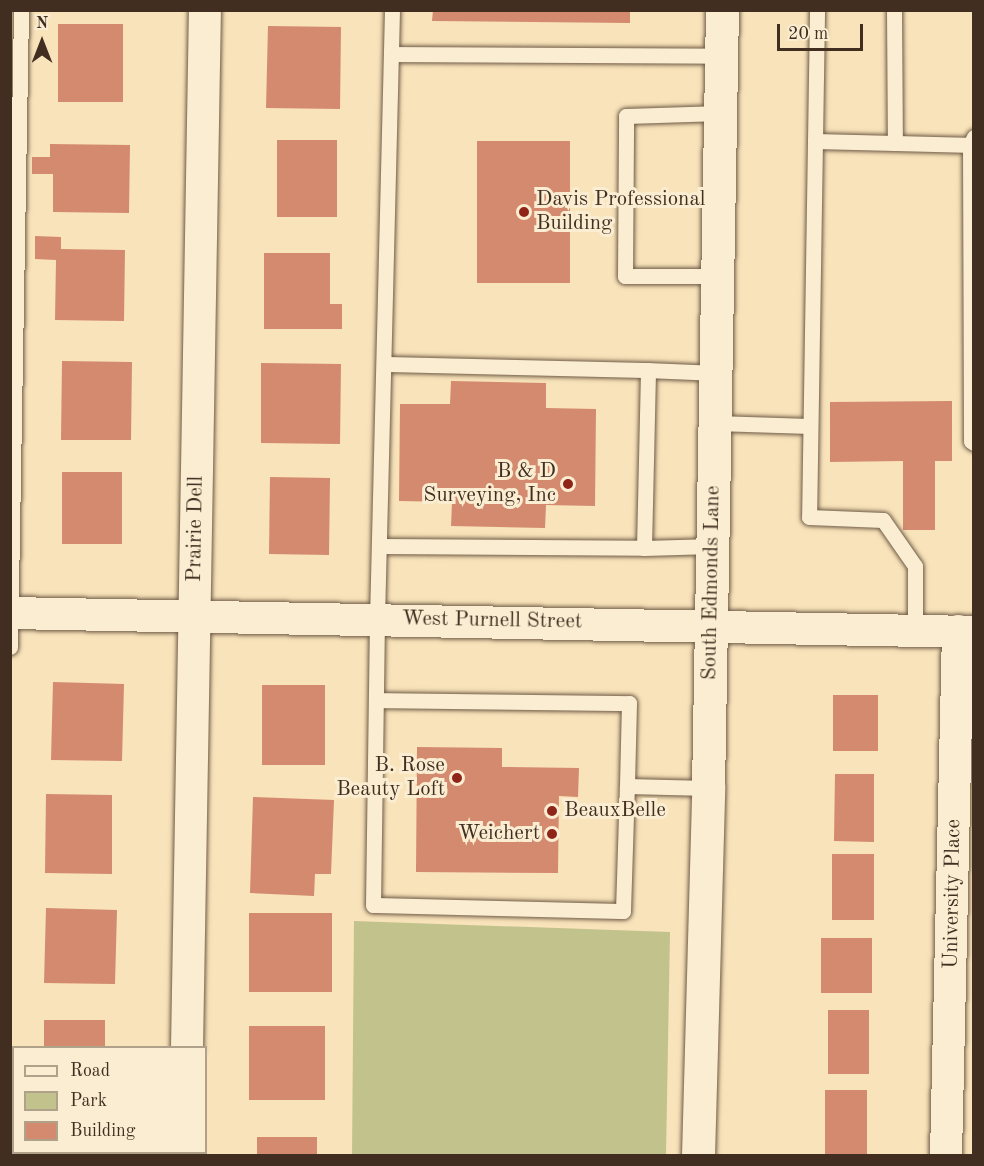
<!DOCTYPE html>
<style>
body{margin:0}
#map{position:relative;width:984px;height:1166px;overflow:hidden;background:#f8e3ba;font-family:"Old Standard TT",serif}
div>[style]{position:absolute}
.green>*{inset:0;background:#c2c28c}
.building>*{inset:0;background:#d48a6e}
.roads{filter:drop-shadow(0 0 2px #6f5b46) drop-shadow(0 0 2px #6f5b46)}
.service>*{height:15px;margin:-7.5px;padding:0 7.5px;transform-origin:7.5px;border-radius:7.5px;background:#faedd2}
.minor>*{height:32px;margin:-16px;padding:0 16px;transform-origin:16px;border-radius:16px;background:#faedd2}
.tertiary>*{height:33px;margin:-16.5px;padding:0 16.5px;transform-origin:16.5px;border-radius:16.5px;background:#faedd2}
.dots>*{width:16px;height:16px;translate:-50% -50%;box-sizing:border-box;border:3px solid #faedd2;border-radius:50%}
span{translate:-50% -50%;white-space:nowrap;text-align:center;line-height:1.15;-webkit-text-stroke:6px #faedd2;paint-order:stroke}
.poi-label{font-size:21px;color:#412e20}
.left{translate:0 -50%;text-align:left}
.right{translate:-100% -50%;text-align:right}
.street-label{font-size:21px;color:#412e20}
.frame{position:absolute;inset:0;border:12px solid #412e20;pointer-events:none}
.legend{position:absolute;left:12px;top:1046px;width:195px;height:108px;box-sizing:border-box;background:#faedd2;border:2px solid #b0a18b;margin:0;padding:8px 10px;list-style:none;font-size:18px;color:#412e20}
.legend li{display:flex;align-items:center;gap:12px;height:30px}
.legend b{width:30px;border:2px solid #b0a18b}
.north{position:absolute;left:12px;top:12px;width:60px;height:60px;-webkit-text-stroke:4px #faedd2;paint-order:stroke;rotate:0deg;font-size:16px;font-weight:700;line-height:24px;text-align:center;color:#412e20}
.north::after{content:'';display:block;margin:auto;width:21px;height:27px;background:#412e20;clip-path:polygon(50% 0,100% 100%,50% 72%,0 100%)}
.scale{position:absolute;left:777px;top:24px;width:86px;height:27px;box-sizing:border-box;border:3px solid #412e20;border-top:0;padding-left:8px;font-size:18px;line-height:21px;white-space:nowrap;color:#412e20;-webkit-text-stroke:4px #faedd2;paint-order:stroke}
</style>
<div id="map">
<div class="green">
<div style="clip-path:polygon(354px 921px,670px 932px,666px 1155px,352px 1155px)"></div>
</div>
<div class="building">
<div style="clip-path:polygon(433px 10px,630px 10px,630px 23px,432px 21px)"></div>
<div style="clip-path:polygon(58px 24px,123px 24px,123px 102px,58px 102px)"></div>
<div style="clip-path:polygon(268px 26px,341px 27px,340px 109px,266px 108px)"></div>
<div style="clip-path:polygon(277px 140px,337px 140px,337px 217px,277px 217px)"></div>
<div style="clip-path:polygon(477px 141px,570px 141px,570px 283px,477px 283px)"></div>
<div style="clip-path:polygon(50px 144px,130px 145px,129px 213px,53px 212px,53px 174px,32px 174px,32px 157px,50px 157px)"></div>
<div style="clip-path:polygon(35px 236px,61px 237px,61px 249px,125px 250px,124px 321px,55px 320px,56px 260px,35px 259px)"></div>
<div style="clip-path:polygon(264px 253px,330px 253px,330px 304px,342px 304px,342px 329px,264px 329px)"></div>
<div style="clip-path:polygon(62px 361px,132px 362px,131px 440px,61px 440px)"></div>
<div style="clip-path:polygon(261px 363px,341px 364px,340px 444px,261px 443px)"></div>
<div style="clip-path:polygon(451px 381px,546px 383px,546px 408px,596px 409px,595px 506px,546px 505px,545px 528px,451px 526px,452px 502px,399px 501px,400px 404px,450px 404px)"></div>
<div style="clip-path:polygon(952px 401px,952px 461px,935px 461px,935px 530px,903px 530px,903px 461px,830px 462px,830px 402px)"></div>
<div style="clip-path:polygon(62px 472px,122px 472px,122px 544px,62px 544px)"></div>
<div style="clip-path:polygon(270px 477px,330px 478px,329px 555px,269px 554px)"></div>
<div style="clip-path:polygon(53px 682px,124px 684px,122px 761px,51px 760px)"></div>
<div style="clip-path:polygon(262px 685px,325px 685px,325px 765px,262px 765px)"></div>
<div style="clip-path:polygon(833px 695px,878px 695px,878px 751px,833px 751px)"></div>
<div style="clip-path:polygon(417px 747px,502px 748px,502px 767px,579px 768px,578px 797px,559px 796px,558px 873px,416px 872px)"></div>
<div style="clip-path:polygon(835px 774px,874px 774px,874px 842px,834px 841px)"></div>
<div style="clip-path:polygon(46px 794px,112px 795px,112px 874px,45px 873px)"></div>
<div style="clip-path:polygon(253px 797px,334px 800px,331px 874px,315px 874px,314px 896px,250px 893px)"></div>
<div style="clip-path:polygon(832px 854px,874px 854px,874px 920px,832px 920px)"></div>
<div style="clip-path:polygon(46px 908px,117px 910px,115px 984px,44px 983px)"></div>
<div style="clip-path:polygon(249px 913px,332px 913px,332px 992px,249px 992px)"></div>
<div style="clip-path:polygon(821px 938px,872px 938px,872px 993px,821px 993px)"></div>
<div style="clip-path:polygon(828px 1010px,869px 1010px,869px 1074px,828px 1074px)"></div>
<div style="clip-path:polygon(44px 1020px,105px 1020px,105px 1048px,44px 1048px)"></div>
<div style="clip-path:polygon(249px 1026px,325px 1026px,325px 1100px,249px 1100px)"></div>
<div style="clip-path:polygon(825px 1090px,867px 1090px,867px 1156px,825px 1156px)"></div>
<div style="clip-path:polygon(257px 1137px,317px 1137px,317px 1156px,257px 1156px)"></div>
<div style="clip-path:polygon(44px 1152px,103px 1152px,103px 1156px,44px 1156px)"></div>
</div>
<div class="roads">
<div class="service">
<div style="left:392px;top:10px;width:609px;rotate:91.41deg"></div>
<div style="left:377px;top:619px;width:286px;rotate:90.8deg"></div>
<div style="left:373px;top:905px;width:250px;rotate:1.4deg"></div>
<div style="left:623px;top:911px;width:125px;rotate:-88.2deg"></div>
<div style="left:627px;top:786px;width:81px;rotate:1.4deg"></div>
<div style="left:894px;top:10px;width:133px;rotate:89.6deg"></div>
<div style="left:895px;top:143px;width:79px;rotate:1.5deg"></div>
<div style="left:391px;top:54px;width:331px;rotate:0.3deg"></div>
<div style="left:974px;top:137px;width:9px;rotate:117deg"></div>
<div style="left:970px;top:145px;width:296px;rotate:89.8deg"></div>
<div style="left:971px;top:441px;width:4px;rotate:34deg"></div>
<div style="left:815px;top:141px;width:131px;rotate:-89.1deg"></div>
<div style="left:895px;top:143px;width:80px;rotate:-178.6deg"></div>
<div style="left:815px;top:141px;width:376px;rotate:90.9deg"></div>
<div style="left:809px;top:517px;width:74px;rotate:2.3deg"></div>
<div style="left:883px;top:520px;width:56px;rotate:55.2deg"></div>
<div style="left:915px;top:566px;width:64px;rotate:90deg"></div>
<div style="left:718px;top:276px;width:93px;rotate:180deg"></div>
<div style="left:625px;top:276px;width:160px;rotate:-89.6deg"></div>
<div style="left:626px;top:116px;width:95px;rotate:-1.8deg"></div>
<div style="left:384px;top:364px;width:264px;rotate:1.3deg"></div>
<div style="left:715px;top:423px;width:95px;rotate:1.8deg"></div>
<div style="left:380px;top:546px;width:264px;rotate:0.4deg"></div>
<div style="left:713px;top:546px;width:69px;rotate:178.3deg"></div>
<div style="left:644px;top:548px;width:178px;rotate:-88.7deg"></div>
<div style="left:648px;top:370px;width:68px;rotate:2.5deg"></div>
<div style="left:10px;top:647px;width:637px;rotate:-89.01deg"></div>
<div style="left:376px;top:700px;width:253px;rotate:0.7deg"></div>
<div style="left:629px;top:703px;width:83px;rotate:91.4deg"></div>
</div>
<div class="minor">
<div style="left:10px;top:613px;width:964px;rotate:1.13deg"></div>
<div style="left:187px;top:1048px;width:1038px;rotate:-89.01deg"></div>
<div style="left:185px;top:1156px;width:4px;rotate:-90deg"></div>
<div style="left:946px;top:1156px;width:525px;rotate:-88.69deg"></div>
</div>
<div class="tertiary">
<div style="left:698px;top:1156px;width:368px;rotate:-88.4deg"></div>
<div style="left:708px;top:788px;width:778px;rotate:-88.97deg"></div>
</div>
</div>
<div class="dots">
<div style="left:524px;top:212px;background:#8f2418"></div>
<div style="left:568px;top:484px;background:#8f2418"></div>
<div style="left:457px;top:778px;background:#8f2418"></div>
<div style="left:552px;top:811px;background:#8f2418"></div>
<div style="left:552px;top:834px;background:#8f2418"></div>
</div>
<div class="poi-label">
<span class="left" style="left:536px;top:212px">Davis Professional<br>Building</span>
<span class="right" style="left:556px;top:484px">B &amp; D<br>Surveying, Inc</span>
<span class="right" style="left:445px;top:778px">B. Rose<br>Beauty Loft</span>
<span class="left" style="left:564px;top:811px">BeauxBelle</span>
<span class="right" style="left:540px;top:834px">Weichert</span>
</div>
<div class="street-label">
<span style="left:196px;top:529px;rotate:-89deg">Prairie Dell</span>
<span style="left:712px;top:583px;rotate:-89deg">South Edmonds Lane</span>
<span style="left:492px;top:621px;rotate:1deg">West Purnell Street</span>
<span style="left:953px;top:894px;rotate:-89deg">University Place</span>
</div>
<div class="frame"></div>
<ul class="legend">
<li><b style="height:8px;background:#faedd2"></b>Road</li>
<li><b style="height:16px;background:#c2c28c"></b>Park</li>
<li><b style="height:16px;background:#d48a6e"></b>Building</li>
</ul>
<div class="north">N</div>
<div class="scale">20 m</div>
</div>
